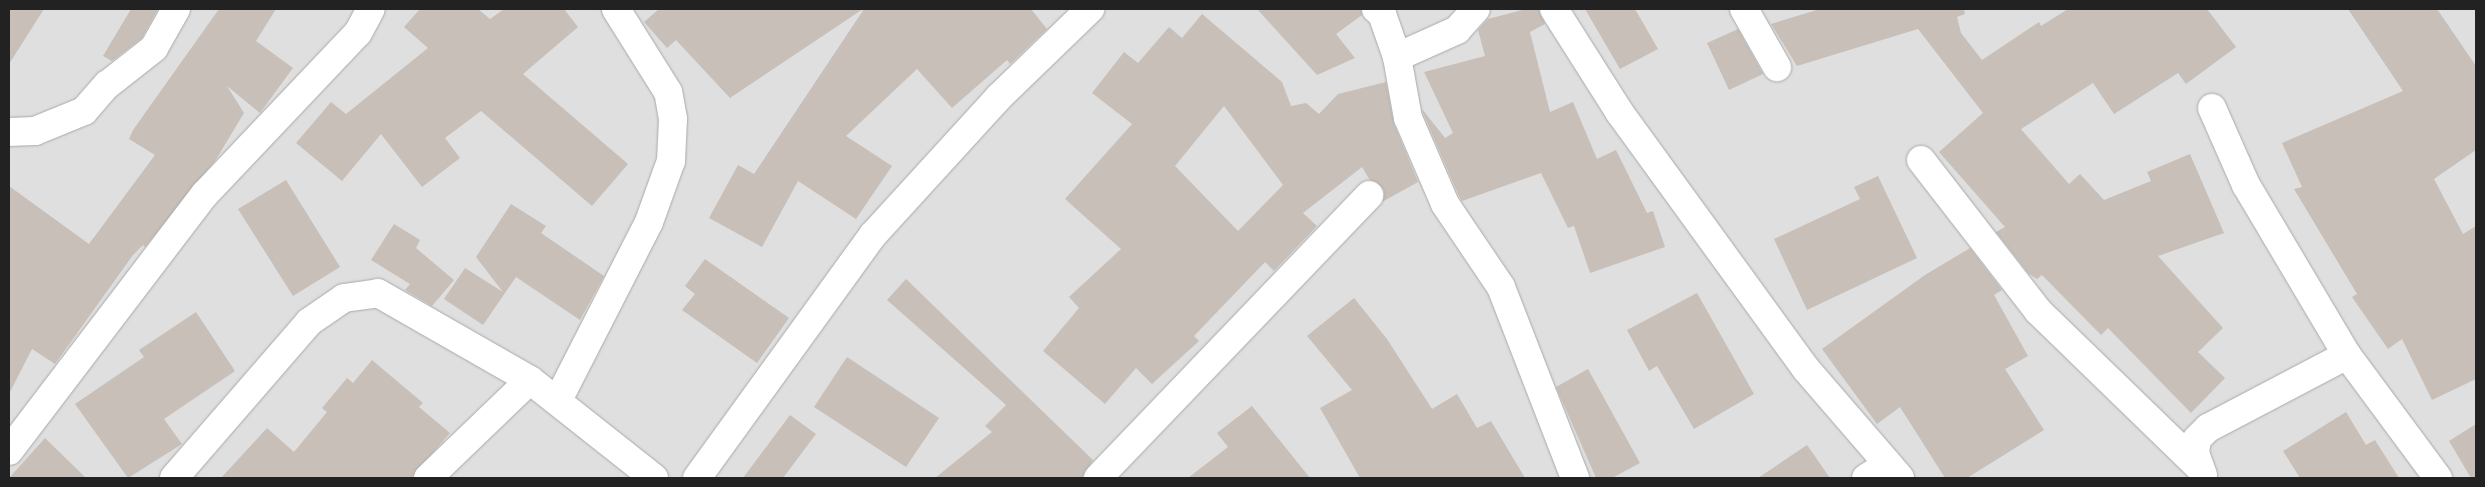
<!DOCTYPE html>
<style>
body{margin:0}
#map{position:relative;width:2485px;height:487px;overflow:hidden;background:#f2efe9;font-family:"IBM Plex Sans",sans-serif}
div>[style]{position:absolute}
.residential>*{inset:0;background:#e0dfdf}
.building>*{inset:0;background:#c7bfb8}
.roads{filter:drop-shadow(0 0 1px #a9a9a9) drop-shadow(0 0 1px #a9a9a9)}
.minor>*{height:28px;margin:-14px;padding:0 14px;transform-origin:14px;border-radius:14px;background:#fff}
span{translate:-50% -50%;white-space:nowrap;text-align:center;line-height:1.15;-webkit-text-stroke:4px #fff;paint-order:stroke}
.frame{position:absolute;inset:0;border:10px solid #222;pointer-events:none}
</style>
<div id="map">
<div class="residential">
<div style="clip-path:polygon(9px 9px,2476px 9px,2476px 478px,9px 478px)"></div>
</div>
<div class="building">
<div style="clip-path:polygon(9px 9px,44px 9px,9px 64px)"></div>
<div style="clip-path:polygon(131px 9px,158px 9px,142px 38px,112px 61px,103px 56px)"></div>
<div style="clip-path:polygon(219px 9px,276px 9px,256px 41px,293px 68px,260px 113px,227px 86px,244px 113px,215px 161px,145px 247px,143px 245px,133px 255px,55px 364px,32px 349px,9px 394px,9px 186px,89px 244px,155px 155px,129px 139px,133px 130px)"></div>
<div style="clip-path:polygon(420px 9px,478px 9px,490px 19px,504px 9px,564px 9px,578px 27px,523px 74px,628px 164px,592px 206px,481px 111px,445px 138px,460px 158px,422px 187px,381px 134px,342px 181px,296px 143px,331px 102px,346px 114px,428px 48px,404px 27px)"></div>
<div style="clip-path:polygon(659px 9px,863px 9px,730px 98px,676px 40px,667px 48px,644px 22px)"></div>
<div style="clip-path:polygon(864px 9px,1031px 9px,1047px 29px,1010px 64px,1007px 60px,952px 108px,917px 69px,846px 136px,892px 166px,856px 219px,798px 181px,762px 247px,709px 218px,738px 165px,754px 174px)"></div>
<div style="clip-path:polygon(1257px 9px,1361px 9px,1362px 15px,1336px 34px,1355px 58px,1317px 75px)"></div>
<div style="clip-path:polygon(1526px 9px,1539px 9px,1545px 24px,1530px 32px,1550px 112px,1573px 102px,1597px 159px,1616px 150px,1647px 213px,1653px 211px,1665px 247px,1590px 273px,1574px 226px,1568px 228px,1541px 173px,1462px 201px,1459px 196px,1423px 113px,1422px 109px,1445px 138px,1453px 133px,1424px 72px,1485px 56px,1478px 30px,1488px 19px)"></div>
<div style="clip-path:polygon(1585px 9px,1635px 9px,1658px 49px,1620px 69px)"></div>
<div style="clip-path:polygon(1820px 9px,1964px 9px,1965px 14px,1957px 17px,1961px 33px,1982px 60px,2039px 22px,2041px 26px,2068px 9px,2207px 9px,2236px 47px,2186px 84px,2178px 73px,2114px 114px,2093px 83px,2021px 129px,2069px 184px,2080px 174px,2104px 200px,2151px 181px,2147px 172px,2190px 154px,2224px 233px,2158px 256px,2223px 328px,2198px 352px,2225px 378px,2191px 413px,2108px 328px,2101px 335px,2042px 275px,2037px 279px,2029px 274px,1996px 232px,2005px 227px,1939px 152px,1983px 113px,1918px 29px,1797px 66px,1771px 24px)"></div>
<div style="clip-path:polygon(2348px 9px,2437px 9px,2476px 66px,2476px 150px,2434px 179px,2463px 234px,2476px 226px,2476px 379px,2432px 400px,2402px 339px,2388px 349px,2352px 297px,2357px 294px,2294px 189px,2302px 187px,2282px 143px,2403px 91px)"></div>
<div style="clip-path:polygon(evenodd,1202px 14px,1282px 82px,1291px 106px,1306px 103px,1319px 114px,1338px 94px,1386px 82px,1394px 124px,1418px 182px,1382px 202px,1384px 190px,1370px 180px,1362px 167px,1303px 213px,1317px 226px,1274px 271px,1265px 262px,1194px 336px,1199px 341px,1152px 384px,1136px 368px,1105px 404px,1043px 351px,1079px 308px,1069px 297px,1121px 249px,1065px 199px,1132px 124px,1092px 93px,1124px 52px,1138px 63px,1169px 27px,1182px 38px,1202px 14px,1224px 106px,1283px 185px,1238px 231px,1175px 166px,1224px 106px)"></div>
<div style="clip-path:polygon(1738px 29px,1763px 74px,1729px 90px,1707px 43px)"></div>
<div style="clip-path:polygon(1878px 176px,1917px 258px,1807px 310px,1774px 239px,1860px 199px,1854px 187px)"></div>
<div style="clip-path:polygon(286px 180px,340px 267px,293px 296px,238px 209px)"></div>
<div style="clip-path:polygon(511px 204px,546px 226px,541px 233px,604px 276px,580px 320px,516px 277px,483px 325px,444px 299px,465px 268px,503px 292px,476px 257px)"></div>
<div style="clip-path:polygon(394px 224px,420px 240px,416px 248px,454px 280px,432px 306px,405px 290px,410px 284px,371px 260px)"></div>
<div style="clip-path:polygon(1970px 248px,2002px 290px,1994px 295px,2028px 356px,2005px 369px,2044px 430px,1967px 478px,1945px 478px,1900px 407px,1877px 424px,1822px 349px,1925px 275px)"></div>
<div style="clip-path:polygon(705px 259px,789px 318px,757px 363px,682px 310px,695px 294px,685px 286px)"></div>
<div style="clip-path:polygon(906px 279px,1093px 460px,1082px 478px,935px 478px,992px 432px,985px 426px,1006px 405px,887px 300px)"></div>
<div style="clip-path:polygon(1697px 293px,1754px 394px,1694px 429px,1657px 366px,1649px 371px,1627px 330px)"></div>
<div style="clip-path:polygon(1354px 298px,1387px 339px,1432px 409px,1457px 394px,1477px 428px,1491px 421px,1525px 478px,1360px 478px,1320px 408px,1352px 390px,1307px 336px)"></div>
<div style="clip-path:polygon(196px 312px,235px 371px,164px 419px,182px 444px,128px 478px,75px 404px,144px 357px,139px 350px)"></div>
<div style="clip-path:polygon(847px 357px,939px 418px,906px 467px,814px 407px)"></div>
<div style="clip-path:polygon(372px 360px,423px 403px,419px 407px,450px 433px,411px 478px,221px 478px,267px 428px,294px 452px,327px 412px,322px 408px,347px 378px,353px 383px)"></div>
<div style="clip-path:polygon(1588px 369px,1640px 463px,1612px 478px,1596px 478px,1556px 387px)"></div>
<div style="clip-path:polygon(1252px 406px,1310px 478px,1188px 478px,1228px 447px,1217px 433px)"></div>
<div style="clip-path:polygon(2346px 412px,2366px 445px,2375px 440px,2399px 478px,2300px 478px,2283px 451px)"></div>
<div style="clip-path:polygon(790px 415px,816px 434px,783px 478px,743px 478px)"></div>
<div style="clip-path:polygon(2476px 424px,2476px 478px,2471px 478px,2449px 441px)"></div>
<div style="clip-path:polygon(45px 438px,86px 478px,9px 478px)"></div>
<div style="clip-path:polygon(1807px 445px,1830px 478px,1758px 478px)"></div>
</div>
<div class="roads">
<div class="minor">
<div style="left:1376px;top:9px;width:8px;rotate:40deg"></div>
<div style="left:1382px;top:14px;width:46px;rotate:70.8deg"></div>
<div style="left:1397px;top:57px;width:66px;rotate:-24.2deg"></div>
<div style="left:1457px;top:30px;width:28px;rotate:-48deg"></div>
<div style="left:1554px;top:9px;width:123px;rotate:57.6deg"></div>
<div style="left:1620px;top:113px;width:316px;rotate:54deg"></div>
<div style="left:1806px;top:369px;width:144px;rotate:49.2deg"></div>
<div style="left:1744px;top:9px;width:67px;rotate:60.4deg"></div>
<div style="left:1397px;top:57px;width:62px;rotate:79.8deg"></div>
<div style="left:1408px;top:118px;width:94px;rotate:66.7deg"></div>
<div style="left:1445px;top:204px;width:100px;rotate:56deg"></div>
<div style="left:1501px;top:287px;width:205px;rotate:68.8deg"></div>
<div style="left:2212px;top:108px;width:84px;rotate:66.2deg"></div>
<div style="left:2246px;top:185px;width:198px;rotate:59.3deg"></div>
<div style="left:2347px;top:355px;width:153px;rotate:53.5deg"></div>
<div style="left:9px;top:132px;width:26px;rotate:-2deg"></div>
<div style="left:35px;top:131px;width:53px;rotate:-22.2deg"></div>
<div style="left:84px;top:111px;width:35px;rotate:-49deg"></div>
<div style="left:107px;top:85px;width:60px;rotate:-38.2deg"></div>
<div style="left:154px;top:48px;width:45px;rotate:-60.6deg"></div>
<div style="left:1921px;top:160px;width:191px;rotate:52.2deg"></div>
<div style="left:2038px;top:311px;width:224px;rotate:44.1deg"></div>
<div style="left:558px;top:400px;width:200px;rotate:-62.9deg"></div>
<div style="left:649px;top:222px;width:65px;rotate:-70.2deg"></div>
<div style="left:671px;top:161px;width:42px;rotate:-87.3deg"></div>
<div style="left:673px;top:119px;width:27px;rotate:-100deg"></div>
<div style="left:668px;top:92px;width:98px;rotate:-122.1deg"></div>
<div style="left:9px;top:451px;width:323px;rotate:-52.7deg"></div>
<div style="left:205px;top:194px;width:222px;rotate:-46.5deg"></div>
<div style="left:358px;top:33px;width:27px;rotate:-62deg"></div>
<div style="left:2203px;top:475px;width:23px;rotate:-110deg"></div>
<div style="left:2195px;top:453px;width:14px;rotate:-82deg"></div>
<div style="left:2197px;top:439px;width:16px;rotate:-45deg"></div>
<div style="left:2208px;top:428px;width:157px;rotate:-27.7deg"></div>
<div style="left:174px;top:478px;width:206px;rotate:-49.1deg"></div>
<div style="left:309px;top:322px;width:42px;rotate:-34.4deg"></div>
<div style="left:344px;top:298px;width:34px;rotate:-8deg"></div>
<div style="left:378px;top:293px;width:175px;rotate:29.8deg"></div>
<div style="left:530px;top:380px;width:158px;rotate:38.3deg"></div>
<div style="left:428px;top:478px;width:141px;rotate:-43.9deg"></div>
<div style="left:697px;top:478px;width:300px;rotate:-54.1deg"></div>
<div style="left:873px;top:235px;width:187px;rotate:-47.6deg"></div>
<div style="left:999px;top:97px;width:127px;rotate:-44deg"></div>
<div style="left:1098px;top:478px;width:392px;rotate:-46.2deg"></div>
<div style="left:1866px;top:478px;width:26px;rotate:-32deg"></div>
</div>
</div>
<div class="frame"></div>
</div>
